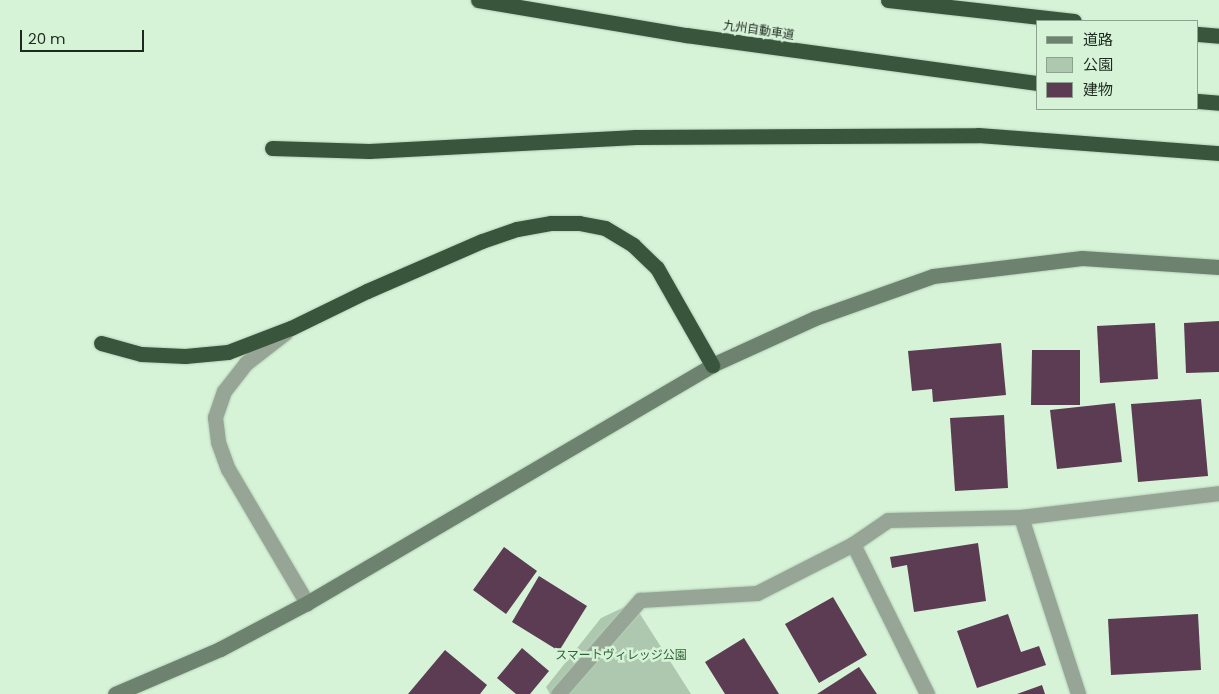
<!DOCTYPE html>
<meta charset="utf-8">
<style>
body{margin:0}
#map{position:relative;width:1219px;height:694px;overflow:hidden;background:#d6f3d8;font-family:Poppins,"Noto Sans JP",sans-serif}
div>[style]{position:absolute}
.green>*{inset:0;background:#adc8ae}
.building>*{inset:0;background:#5b3c52}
.roads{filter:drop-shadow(0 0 1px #b5cfb7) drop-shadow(0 0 1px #b5cfb7)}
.lane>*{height:15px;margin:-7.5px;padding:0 7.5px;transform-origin:7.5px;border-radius:7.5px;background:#97a597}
.street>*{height:15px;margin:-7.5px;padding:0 7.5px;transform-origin:7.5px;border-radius:7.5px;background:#97a597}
.secondary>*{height:15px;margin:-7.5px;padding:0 7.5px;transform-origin:7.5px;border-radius:7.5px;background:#6e836f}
.highway>*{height:15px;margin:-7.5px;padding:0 7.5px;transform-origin:7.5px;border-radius:7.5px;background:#39563c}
span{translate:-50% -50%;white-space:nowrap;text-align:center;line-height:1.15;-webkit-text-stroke:5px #d6f3d8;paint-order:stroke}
.street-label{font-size:12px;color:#1e291f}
.park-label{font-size:12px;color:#326238}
.legend{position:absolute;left:1036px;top:20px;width:162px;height:90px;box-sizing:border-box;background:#d6f3d8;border:1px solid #8ca28e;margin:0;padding:6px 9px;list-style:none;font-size:15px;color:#1e291f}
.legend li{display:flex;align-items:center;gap:10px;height:25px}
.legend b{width:25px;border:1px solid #8ca28e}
.scale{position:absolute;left:20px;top:30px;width:124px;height:22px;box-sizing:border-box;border:2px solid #1e291f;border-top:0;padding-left:6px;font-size:15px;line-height:18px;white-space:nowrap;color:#1e291f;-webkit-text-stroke:4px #d6f3d8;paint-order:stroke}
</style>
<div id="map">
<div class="green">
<div style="clip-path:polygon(633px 603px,691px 694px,550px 694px,546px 687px,601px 618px)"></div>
</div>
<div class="building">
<div style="clip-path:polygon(1219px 321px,1219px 372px,1186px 373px,1184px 323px)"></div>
<div style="clip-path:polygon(1155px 323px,1158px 379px,1100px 383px,1097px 326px)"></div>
<div style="clip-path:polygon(1001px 343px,1006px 395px,933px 402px,932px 389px,912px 391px,908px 351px)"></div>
<div style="clip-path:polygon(1032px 350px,1080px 350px,1080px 405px,1031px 405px)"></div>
<div style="clip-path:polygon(1201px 399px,1208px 476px,1138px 482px,1131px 404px)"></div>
<div style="clip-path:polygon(1115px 403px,1122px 462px,1057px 469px,1050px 410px)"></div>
<div style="clip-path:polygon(1004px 415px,1008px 488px,955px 491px,950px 418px)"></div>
<div style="clip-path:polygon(978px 543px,986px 601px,914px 612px,907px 565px,892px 568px,890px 557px)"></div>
<div style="clip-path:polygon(504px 547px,537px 571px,506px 614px,473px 590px)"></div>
<div style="clip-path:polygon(539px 576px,587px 606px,559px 651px,512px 622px)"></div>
<div style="clip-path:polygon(833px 597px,867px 655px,819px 683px,785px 624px)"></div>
<div style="clip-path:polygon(1008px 614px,1021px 652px,1039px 646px,1046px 665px,977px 688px,957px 631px)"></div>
<div style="clip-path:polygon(1198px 614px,1201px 670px,1111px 675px,1108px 619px)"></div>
<div style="clip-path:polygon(744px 638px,779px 694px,725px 694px,705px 662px)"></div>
<div style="clip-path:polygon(522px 648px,549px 671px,530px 694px,516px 694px,497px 678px)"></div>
<div style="clip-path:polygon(445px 650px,487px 685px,480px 694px,408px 694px)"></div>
<div style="clip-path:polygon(859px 667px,877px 694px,817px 694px)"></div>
<div style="clip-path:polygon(1042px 685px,1045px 694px,1017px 694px)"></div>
</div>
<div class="roads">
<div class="lane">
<div style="left:286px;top:332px;width:51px;rotate:142.2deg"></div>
<div style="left:246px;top:363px;width:36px;rotate:128deg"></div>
<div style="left:224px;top:391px;width:28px;rotate:109deg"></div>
<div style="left:215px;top:417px;width:25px;rotate:83deg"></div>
<div style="left:218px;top:442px;width:29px;rotate:70deg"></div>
<div style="left:228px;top:469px;width:156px;rotate:59.5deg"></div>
</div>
<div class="street">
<div style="left:1021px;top:517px;width:186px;rotate:72.1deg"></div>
<div style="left:853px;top:544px;width:167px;rotate:63.7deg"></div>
<div style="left:558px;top:694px;width:125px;rotate:-48.9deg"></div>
<div style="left:640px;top:600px;width:117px;rotate:-3.4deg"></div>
<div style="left:757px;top:593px;width:108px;rotate:-27deg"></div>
<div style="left:853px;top:544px;width:42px;rotate:-34.4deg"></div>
<div style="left:888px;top:520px;width:133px;rotate:-1.3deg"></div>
<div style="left:1021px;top:517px;width:199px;rotate:-6.9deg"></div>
</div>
<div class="secondary">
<div style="left:115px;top:694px;width:114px;rotate:-23.2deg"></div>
<div style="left:220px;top:649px;width:98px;rotate:-27.9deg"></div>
<div style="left:307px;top:603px;width:470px;rotate:-30.4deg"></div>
<div style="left:712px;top:365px;width:113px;rotate:-24.5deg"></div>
<div style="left:815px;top:318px;width:125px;rotate:-19.6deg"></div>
<div style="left:933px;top:276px;width:150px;rotate:-6.9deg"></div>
<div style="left:1082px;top:258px;width:137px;rotate:3.8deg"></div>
</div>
<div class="highway">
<div style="left:478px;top:0;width:211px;rotate:9.6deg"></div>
<div style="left:686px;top:35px;width:355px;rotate:7.8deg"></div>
<div style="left:888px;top:0;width:187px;rotate:6.4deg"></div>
<div style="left:1198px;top:34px;width:21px;rotate:5deg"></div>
<div style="left:1198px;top:101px;width:21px;rotate:5deg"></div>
<div style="left:272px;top:148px;width:97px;rotate:1.8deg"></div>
<div style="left:369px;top:151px;width:267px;rotate:-3deg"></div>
<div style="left:636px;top:137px;width:342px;rotate:-0.3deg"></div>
<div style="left:978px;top:135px;width:242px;rotate:4.3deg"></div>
<div style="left:101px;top:343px;width:41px;rotate:15.4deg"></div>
<div style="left:141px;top:354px;width:44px;rotate:2.6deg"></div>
<div style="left:185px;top:356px;width:43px;rotate:-5.3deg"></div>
<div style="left:228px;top:352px;width:67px;rotate:-20.9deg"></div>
<div style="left:291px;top:328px;width:85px;rotate:-26deg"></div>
<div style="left:367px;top:291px;width:125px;rotate:-23.5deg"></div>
<div style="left:482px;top:241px;width:37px;rotate:-19deg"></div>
<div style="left:517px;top:229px;width:35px;rotate:-10deg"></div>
<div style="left:551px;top:223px;width:28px"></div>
<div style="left:579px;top:223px;width:26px;rotate:11deg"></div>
<div style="left:605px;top:228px;width:33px;rotate:31deg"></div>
<div style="left:633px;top:245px;width:33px;rotate:44deg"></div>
<div style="left:657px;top:268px;width:112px;rotate:60.4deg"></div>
</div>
</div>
<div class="street-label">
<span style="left:759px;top:30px;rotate:8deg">九州自動車道</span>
</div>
<div class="park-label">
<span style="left:621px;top:655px">スマートヴィレッジ公園</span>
</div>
<ul class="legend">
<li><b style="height:6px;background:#6e836f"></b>道路</li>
<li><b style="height:14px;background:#adc8ae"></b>公園</li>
<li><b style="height:14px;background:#5b3c52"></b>建物</li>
</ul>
<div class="scale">20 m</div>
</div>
